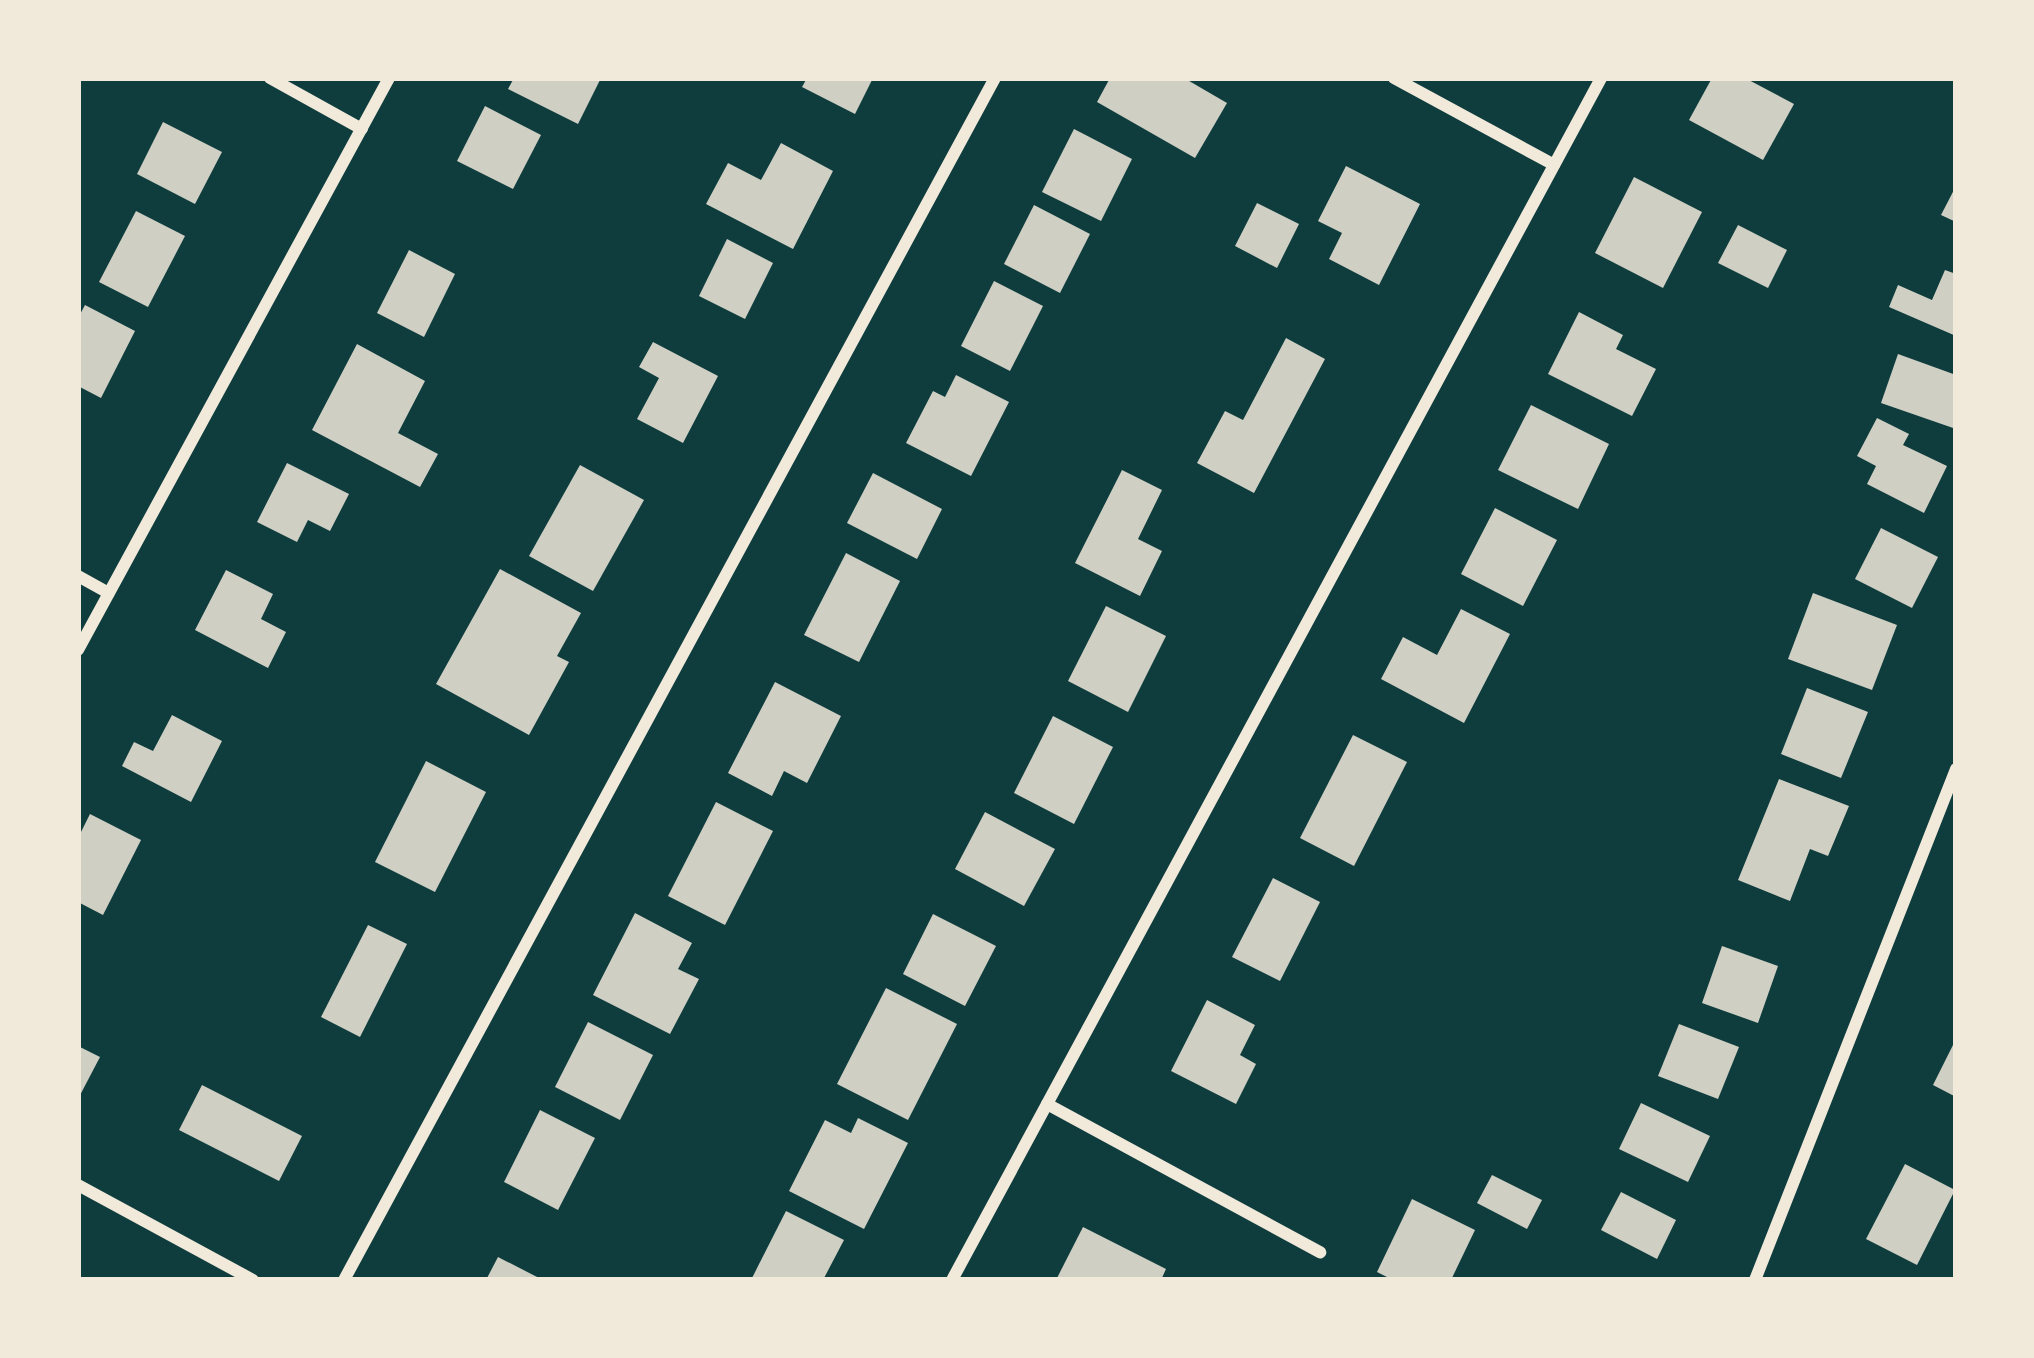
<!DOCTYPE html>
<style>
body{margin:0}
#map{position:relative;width:2034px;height:1358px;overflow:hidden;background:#0f3d3e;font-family:"Noto Serif",serif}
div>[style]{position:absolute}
.building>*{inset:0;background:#cfcfc3}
.minor>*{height:12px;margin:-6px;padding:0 6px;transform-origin:6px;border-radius:6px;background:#f1e9da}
span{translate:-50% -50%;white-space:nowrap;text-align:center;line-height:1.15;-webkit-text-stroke:12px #f1e9da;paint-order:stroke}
.frame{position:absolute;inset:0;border:81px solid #f1e9da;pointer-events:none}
</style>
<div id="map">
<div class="building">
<div style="clip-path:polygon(514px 78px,601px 78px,578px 124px,508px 89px)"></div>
<div style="clip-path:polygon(807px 78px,873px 78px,855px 114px,802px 87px)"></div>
<div style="clip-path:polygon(1110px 78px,1184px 78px,1227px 103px,1195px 158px,1097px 102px)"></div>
<div style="clip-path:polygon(1712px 78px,1745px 78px,1794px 104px,1763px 160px,1689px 120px)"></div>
<div style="clip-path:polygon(485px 106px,541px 135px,513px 189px,457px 161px)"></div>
<div style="clip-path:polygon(163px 122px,222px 152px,195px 204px,137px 174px)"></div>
<div style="clip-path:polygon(1074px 129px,1132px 159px,1101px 221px,1042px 192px)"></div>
<div style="clip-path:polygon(781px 143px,833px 171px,793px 249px,706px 204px,728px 163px,761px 180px)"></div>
<div style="clip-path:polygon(1346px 166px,1420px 204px,1379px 285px,1329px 259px,1342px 233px,1318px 221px)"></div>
<div style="clip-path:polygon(1634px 177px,1702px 212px,1663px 288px,1595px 253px)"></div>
<div style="clip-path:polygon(1956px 186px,1956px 222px,1941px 215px)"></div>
<div style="clip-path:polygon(1257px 203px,1299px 224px,1277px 268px,1235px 246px)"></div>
<div style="clip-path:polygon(1034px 205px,1090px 234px,1060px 293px,1004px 264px)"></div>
<div style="clip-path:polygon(136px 211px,185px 236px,148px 307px,99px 282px)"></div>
<div style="clip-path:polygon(1738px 225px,1787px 250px,1768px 288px,1718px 263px)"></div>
<div style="clip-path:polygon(727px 239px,773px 263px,745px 319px,699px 296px)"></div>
<div style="clip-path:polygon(409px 250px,455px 274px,424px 337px,377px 313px)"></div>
<div style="clip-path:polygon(1945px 270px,1956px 274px,1956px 336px,1889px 307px,1898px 285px,1932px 300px)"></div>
<div style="clip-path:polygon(994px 281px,1043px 306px,1010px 371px,961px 346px)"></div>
<div style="clip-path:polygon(85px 305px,135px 331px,101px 398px,78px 386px,78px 318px)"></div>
<div style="clip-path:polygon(1579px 312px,1623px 335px,1616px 349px,1656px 369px,1632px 416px,1548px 374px)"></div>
<div style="clip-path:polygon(1286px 338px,1325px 359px,1254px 493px,1197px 463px,1225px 411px,1243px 420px)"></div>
<div style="clip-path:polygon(653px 342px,718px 376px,683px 443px,637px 419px,659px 378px,639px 367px)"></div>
<div style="clip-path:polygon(357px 344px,425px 381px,398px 433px,438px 454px,420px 487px,312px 430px)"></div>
<div style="clip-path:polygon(1898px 354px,1956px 375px,1956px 429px,1881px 403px)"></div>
<div style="clip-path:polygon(956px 375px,1009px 402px,971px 476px,906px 443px,933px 391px,945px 397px)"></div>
<div style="clip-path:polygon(1531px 405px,1609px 444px,1578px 509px,1498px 470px)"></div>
<div style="clip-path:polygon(1877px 418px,1909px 434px,1903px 445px,1947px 466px,1924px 513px,1867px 484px,1876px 466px,1857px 456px)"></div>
<div style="clip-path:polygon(287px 463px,349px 494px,330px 531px,308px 520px,297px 542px,257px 522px)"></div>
<div style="clip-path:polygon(580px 465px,644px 500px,593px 591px,529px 556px)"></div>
<div style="clip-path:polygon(1122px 470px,1162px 490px,1138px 539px,1162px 551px,1140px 596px,1075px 563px)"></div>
<div style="clip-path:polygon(873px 473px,942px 509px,917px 559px,847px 523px)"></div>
<div style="clip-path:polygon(1495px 508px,1557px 540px,1523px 606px,1461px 574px)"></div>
<div style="clip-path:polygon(1881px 528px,1938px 557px,1912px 608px,1855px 579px)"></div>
<div style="clip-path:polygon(846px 553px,900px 581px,859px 662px,804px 635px)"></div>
<div style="clip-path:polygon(500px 569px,581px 613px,557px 656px,569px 662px,529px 735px,436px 684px)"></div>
<div style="clip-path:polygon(226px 570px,273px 594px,261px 619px,286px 632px,268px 668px,195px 630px)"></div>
<div style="clip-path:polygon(1813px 593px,1897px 625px,1872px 690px,1788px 659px)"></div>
<div style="clip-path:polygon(1106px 606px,1166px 636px,1128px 712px,1068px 681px)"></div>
<div style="clip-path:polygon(1461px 609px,1510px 634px,1464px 723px,1381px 679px,1403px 637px,1437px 655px)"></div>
<div style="clip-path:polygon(775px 682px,841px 716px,807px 783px,784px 771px,772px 796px,728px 773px)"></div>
<div style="clip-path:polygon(1807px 688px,1868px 712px,1841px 778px,1781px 754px)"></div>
<div style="clip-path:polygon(172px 715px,222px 741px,191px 802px,122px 766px,134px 742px,153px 751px)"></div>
<div style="clip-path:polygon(1053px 716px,1113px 747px,1074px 824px,1014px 793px)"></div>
<div style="clip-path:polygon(1353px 735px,1407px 762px,1354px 866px,1300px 838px)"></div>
<div style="clip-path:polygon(426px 761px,486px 792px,435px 892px,375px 862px)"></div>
<div style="clip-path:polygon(1779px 779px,1849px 806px,1828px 856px,1810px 849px,1790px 901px,1738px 880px)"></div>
<div style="clip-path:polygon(716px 802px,773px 831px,725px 925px,668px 896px)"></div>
<div style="clip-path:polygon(985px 812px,1055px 849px,1024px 906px,955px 869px)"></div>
<div style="clip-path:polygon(90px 814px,141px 840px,103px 915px,78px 902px,78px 838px)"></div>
<div style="clip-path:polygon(1273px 878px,1320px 902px,1280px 981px,1232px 957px)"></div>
<div style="clip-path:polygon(635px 913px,692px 943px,678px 969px,699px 979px,670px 1034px,593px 995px)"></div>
<div style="clip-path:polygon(933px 914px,996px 946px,965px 1006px,903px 974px)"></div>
<div style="clip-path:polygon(368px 925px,407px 944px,360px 1037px,321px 1017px)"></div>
<div style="clip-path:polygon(1722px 946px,1778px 966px,1758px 1023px,1702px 1003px)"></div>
<div style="clip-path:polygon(886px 988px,957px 1024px,908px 1120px,837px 1084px)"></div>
<div style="clip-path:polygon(1207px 1000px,1255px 1025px,1240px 1055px,1256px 1064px,1236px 1104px,1171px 1071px)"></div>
<div style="clip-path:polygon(588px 1022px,653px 1055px,620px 1120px,555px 1087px)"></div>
<div style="clip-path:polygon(1679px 1024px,1739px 1047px,1718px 1099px,1658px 1076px)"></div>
<div style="clip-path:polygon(1956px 1039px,1956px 1097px,1933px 1085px)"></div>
<div style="clip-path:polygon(78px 1046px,100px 1057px,78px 1099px)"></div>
<div style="clip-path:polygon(202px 1085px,302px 1136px,279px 1181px,179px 1130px)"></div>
<div style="clip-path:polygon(1641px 1103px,1710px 1136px,1688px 1182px,1619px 1149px)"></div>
<div style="clip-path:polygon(540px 1110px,595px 1138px,558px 1210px,504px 1182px)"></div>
<div style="clip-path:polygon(858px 1118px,908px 1143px,864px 1229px,789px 1191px,825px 1120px,851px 1133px)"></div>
<div style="clip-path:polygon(1905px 1164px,1955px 1190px,1917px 1265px,1866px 1239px)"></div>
<div style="clip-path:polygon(1492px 1175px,1542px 1200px,1527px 1229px,1477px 1203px)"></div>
<div style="clip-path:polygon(1621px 1192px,1676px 1220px,1657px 1259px,1601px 1230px)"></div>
<div style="clip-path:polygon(1412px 1199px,1475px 1230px,1451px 1280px,1393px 1280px,1377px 1272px)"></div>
<div style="clip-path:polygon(786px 1211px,844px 1240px,823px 1280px,751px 1280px)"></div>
<div style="clip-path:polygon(1083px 1227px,1166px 1269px,1161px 1280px,1056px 1280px)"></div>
<div style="clip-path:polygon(498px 1257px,543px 1280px,486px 1280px)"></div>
</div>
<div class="minor">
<div style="left:270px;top:78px;width:105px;rotate:29deg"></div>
<div style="left:1394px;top:78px;width:182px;rotate:28.5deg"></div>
<div style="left:78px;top:576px;width:35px;rotate:29deg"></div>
<div style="left:78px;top:650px;width:651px;rotate:-61.47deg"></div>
<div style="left:1047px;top:1104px;width:311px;rotate:28.5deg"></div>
<div style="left:78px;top:1185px;width:199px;rotate:28.5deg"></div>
<div style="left:344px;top:1280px;width:1367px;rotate:-61.56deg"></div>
<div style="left:952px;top:1280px;width:1366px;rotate:-61.63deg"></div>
<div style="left:1755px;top:1280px;width:549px;rotate:-68.53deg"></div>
</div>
<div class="frame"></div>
</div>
